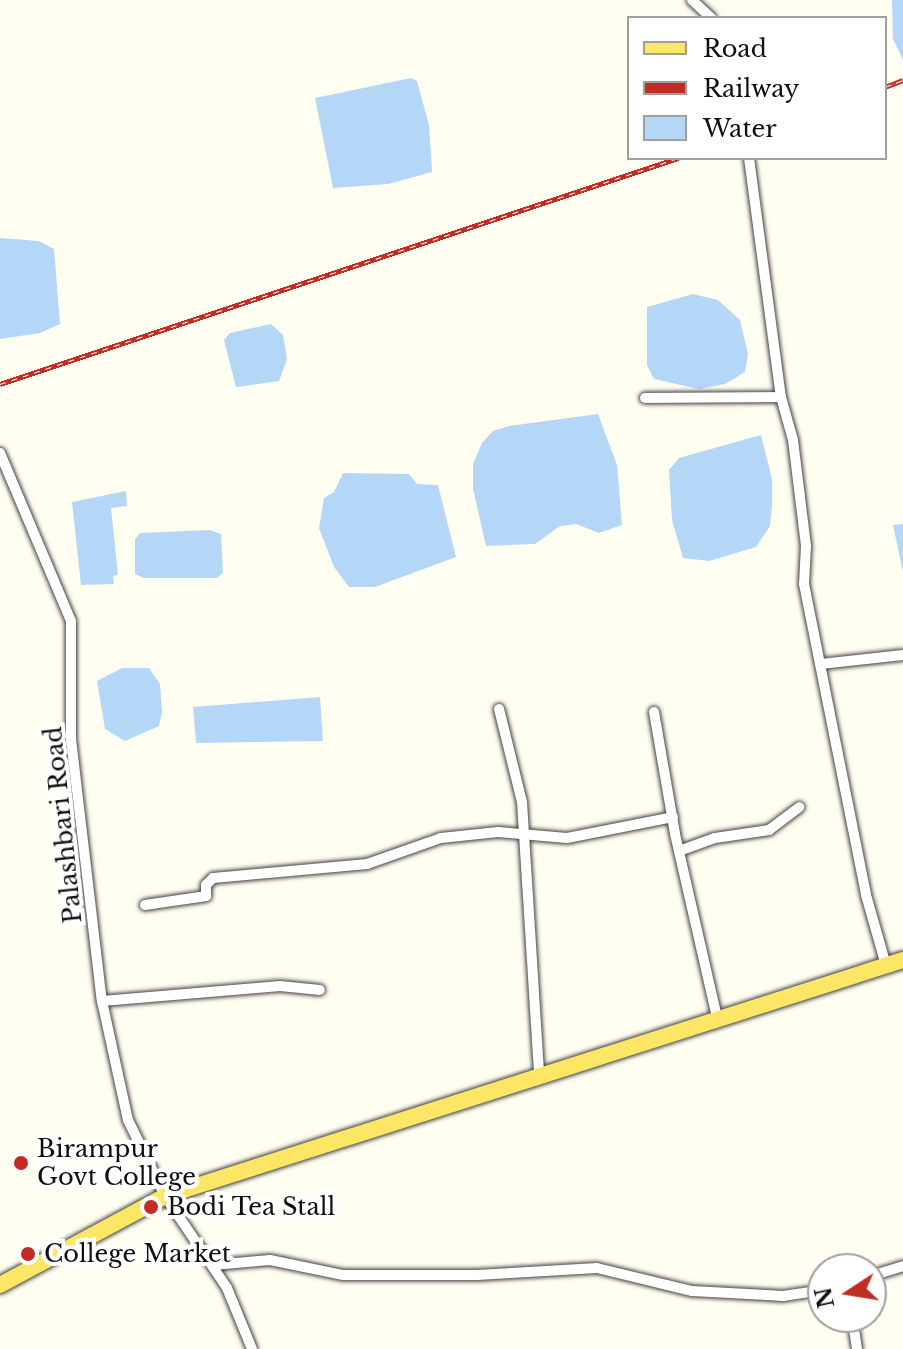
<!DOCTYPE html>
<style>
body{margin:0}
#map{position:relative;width:903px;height:1349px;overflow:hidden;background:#fffef1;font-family:"Libre Baskerville",serif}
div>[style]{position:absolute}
.water>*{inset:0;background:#b4d7f7}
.roads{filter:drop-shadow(0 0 2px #424242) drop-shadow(0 0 2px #424242)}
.minor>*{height:10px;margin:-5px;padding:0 5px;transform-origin:5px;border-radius:5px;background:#fff}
.primary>*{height:16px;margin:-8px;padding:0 8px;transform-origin:8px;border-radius:8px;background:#fbe765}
.rail>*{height:5px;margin-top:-2.5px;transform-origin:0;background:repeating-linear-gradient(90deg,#fff 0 6px,#c22d23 0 12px);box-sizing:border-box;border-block:2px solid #c22d23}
.dots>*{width:22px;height:22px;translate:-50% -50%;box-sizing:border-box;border:4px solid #fff;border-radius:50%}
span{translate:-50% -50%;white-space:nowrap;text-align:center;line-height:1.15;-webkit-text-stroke:8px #fff;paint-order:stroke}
.street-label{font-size:24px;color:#0f0f0f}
.poi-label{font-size:24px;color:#0f0f0f}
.left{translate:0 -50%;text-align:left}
.legend{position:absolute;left:627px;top:16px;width:260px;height:144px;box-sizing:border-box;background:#fff;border:2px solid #9f9f9f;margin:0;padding:10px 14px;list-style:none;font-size:24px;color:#0f0f0f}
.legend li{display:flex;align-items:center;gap:16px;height:40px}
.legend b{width:40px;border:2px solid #9f9f9f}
.north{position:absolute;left:807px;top:1253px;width:80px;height:80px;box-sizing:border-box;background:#fff;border:2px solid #9f9f9f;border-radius:50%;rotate:258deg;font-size:22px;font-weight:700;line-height:32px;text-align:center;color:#0f0f0f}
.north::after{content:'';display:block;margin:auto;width:28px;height:36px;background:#c22d23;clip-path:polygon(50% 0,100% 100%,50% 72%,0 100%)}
</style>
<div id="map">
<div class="water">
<div style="clip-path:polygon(892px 0,903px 0,903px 60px,893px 39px)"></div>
<div style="clip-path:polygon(411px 78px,417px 81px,429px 125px,432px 172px,388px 184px,333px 188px,315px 98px)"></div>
<div style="clip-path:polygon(0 238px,39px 241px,54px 249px,60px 324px,40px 333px,0 339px)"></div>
<div style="clip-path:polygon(693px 294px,718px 300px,740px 320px,748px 354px,745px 372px,725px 384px,699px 389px,654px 379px,647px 365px,647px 307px)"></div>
<div style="clip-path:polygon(271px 324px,283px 335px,287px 359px,279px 381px,236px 387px,224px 340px,230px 333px)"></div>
<div style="clip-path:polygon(598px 414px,617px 465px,622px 525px,599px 533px,576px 524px,560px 526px,535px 544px,486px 546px,473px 489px,473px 464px,482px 443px,493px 431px,509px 426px)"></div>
<div style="clip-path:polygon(761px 435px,772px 479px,772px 505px,770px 526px,756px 547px,709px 561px,683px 558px,672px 520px,669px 470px,679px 458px)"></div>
<div style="clip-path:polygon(343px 473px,409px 474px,417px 484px,438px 485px,456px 557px,375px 587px,349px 587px,334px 567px,319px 528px,324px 498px,334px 492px)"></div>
<div style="clip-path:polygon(126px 491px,127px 506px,111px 508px,118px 575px,113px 576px,114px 584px,81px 585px,72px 502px)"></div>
<div style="clip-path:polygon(903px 524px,903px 572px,893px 525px)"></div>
<div style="clip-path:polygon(210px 530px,221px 534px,223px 573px,217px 578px,144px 578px,135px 574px,135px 539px,140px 533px)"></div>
<div style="clip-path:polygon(122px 668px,149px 668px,160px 684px,162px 712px,159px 726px,125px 741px,105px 729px,97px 681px)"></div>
<div style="clip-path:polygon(320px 697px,323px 741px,196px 743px,193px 707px)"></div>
</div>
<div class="roads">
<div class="minor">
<div style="left:692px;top:0;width:26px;rotate:43deg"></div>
<div style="left:749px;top:158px;width:241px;rotate:82.4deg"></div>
<div style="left:781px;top:397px;width:45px;rotate:74.4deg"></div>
<div style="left:793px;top:440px;width:107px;rotate:83deg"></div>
<div style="left:806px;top:546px;width:38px;rotate:93deg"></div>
<div style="left:804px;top:584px;width:317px;rotate:78.7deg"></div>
<div style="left:866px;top:895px;width:73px;rotate:74.1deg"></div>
<div style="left:645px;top:398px;width:136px;rotate:-0.4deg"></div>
<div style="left:0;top:453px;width:182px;rotate:67.1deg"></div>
<div style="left:71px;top:621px;width:118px;rotate:90deg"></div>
<div style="left:71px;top:739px;width:264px;rotate:83.3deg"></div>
<div style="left:102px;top:1001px;width:122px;rotate:77.7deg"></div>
<div style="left:128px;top:1120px;width:85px;rotate:64deg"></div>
<div style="left:165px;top:1196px;width:111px;rotate:56deg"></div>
<div style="left:227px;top:1288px;width:66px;rotate:67.7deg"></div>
<div style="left:821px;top:664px;width:82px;rotate:-6.3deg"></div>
<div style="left:499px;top:709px;width:96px;rotate:76.1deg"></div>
<div style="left:522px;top:802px;width:271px;rotate:86.4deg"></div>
<div style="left:654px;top:712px;width:124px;rotate:80.2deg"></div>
<div style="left:675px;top:834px;width:188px;rotate:77.1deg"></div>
<div style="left:679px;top:851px;width:38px;rotate:-20deg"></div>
<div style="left:715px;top:838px;width:55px;rotate:-8.4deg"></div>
<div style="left:769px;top:830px;width:38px;rotate:-37deg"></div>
<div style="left:145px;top:905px;width:62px;rotate:-8.4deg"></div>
<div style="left:206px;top:896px;width:11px;rotate:-90deg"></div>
<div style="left:206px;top:885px;width:10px;rotate:-45deg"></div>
<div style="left:213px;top:878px;width:155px;rotate:-5.2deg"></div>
<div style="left:367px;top:864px;width:78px;rotate:-19.4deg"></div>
<div style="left:441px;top:838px;width:57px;rotate:-6deg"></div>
<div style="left:498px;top:832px;width:69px;rotate:5deg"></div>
<div style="left:567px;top:838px;width:108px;rotate:-11.2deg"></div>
<div style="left:102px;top:1001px;width:179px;rotate:-4.8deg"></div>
<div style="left:280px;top:986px;width:40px;rotate:5.7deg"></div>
<div style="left:213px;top:1265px;width:57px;rotate:-5deg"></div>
<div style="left:270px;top:1260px;width:75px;rotate:11.6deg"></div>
<div style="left:343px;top:1275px;width:134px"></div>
<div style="left:477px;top:1275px;width:120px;rotate:-3.3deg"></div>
<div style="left:597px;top:1268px;width:98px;rotate:13.6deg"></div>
<div style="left:692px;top:1291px;width:91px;rotate:3.1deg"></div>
<div style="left:783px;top:1296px;width:40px;rotate:-8.5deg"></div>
<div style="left:871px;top:1276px;width:34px;rotate:-17deg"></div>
<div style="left:852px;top:1317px;width:32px;rotate:81deg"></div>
</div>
<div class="primary">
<div style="left:0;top:1285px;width:187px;rotate:-28.3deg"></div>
<div style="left:165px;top:1196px;width:775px;rotate:-17.73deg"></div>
</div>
</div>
<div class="rail">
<div style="left:885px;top:87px;width:19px;rotate:-21deg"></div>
<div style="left:0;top:384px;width:715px;rotate:-18.43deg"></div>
</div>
<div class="dots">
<div style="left:21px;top:1163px;background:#c22d23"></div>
<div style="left:151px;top:1207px;background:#c22d23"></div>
<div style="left:28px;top:1254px;background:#c22d23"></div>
</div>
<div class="street-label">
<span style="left:63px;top:825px;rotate:-96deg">Palashbari Road</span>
</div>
<div class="poi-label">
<span class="left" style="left:37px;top:1163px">Birampur<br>Govt College</span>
<span class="left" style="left:167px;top:1207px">Bodi Tea Stall</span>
<span class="left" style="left:44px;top:1254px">College Market</span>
</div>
<ul class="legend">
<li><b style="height:10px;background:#fbe765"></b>Road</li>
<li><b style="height:10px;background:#c22d23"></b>Railway</li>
<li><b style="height:22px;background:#b4d7f7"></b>Water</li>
</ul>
<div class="north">N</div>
</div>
